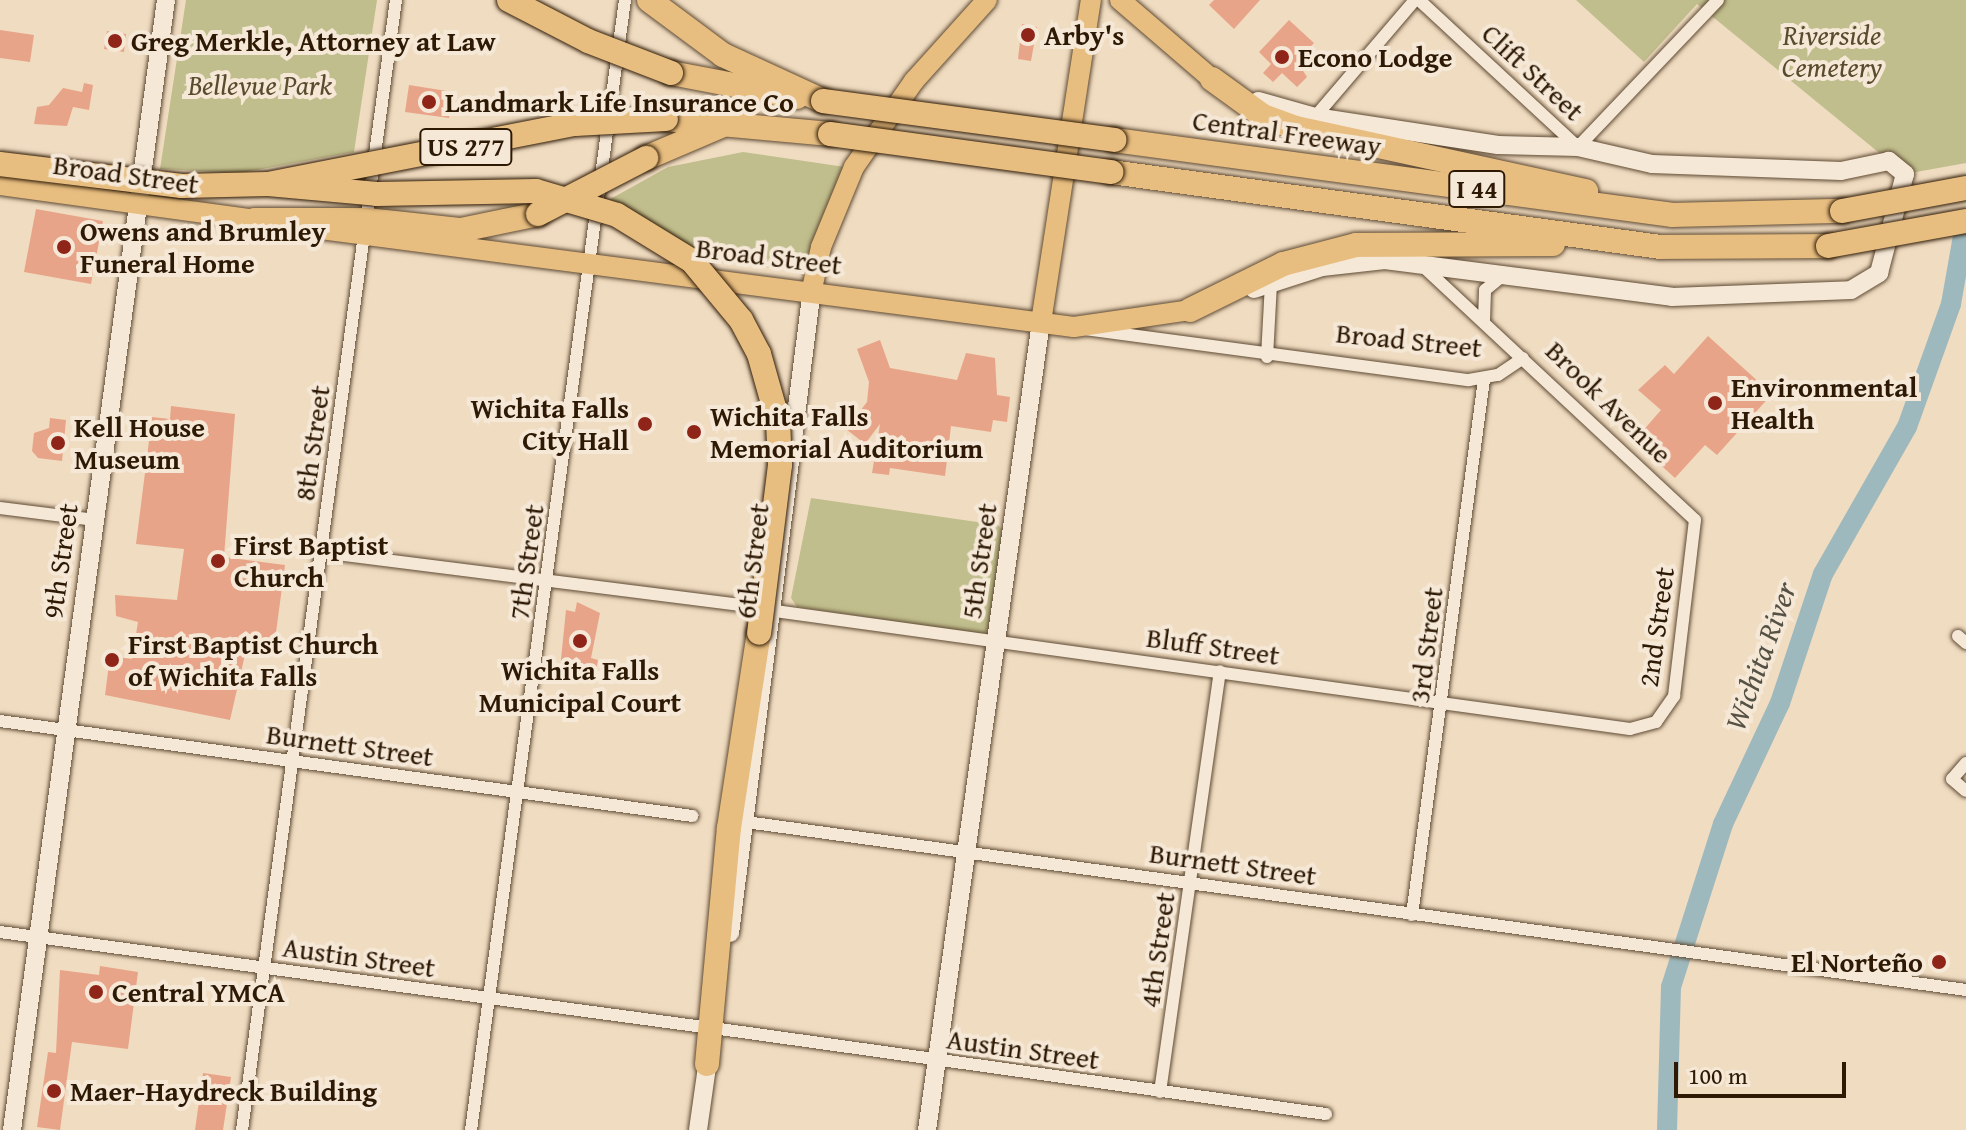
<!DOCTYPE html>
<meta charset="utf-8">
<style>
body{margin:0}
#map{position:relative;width:1966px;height:1130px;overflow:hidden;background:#f0dcc1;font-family:"Gentium Book Plus",serif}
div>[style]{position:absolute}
.green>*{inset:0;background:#c1be8d}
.river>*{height:20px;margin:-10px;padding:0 10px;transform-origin:10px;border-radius:10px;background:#9eb9bd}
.building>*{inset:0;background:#e8a488}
.roads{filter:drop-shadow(0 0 2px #5e4a33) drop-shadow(0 0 2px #5e4a33)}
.street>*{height:12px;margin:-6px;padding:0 6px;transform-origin:6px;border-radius:6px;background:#f5e8d7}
.secondary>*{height:18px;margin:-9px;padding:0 9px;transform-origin:9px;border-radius:9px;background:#f5e8d7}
.primary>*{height:20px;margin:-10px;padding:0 10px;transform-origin:10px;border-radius:10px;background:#e8be80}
.highway>*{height:24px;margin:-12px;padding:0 12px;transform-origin:12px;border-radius:12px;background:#e8be80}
.bridges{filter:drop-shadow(0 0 2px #2d1904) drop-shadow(0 0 2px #2d1904)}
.highway-bridge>*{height:24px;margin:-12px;padding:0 12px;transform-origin:12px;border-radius:12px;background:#e8be80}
.dots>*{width:22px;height:22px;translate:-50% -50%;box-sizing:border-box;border:4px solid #f5e8d7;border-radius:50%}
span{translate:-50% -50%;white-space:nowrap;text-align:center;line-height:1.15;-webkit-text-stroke:8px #f5e8d7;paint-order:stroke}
.shield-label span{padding:2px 6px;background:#f5e8d7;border:2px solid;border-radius:6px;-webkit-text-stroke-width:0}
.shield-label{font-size:26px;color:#2d1904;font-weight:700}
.poi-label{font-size:28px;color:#2d1904;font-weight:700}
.left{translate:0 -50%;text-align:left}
.right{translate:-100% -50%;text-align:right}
.park-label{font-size:28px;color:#594b2d;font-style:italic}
.street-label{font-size:28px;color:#2d1904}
.water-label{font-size:30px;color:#555145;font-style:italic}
.scale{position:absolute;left:1674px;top:1062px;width:172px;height:36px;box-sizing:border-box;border:4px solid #2d1904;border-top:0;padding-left:10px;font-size:24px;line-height:28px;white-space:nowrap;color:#2d1904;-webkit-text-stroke:6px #f5e8d7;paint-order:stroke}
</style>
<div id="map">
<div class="green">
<div style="clip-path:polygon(186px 0,377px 0,354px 152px,240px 173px,160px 169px)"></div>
<div style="clip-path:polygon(1576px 0,1966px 0,1966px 163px,1905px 174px,1697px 4px,1644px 62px)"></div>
<div style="clip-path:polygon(743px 152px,845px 167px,804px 271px,696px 260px,605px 202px,668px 167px)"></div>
<div style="clip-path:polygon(811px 498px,998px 525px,1003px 530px,989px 629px,983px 634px,797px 607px,791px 598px)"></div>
</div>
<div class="river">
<div style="left:1667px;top:1130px;width:143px;rotate:-88.4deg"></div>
<div style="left:1671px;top:987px;width:171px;rotate:-72.3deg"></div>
<div style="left:1723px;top:824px;width:134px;rotate:-64.8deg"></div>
<div style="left:1780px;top:703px;width:136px;rotate:-71.6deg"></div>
<div style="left:1823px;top:574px;width:169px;rotate:-60.3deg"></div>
<div style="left:1907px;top:427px;width:131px;rotate:-70.3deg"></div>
<div style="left:1951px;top:304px;width:86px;rotate:-80deg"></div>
</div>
<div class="building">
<div style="clip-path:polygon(1214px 0,1260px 0,1234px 29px,1209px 5px)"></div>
<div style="clip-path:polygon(1289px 20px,1314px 43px,1297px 61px,1307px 77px,1297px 87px,1282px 73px,1273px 82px,1263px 73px,1271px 64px,1259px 52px)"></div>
<div style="clip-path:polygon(1022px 24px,1037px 27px,1031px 61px,1018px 59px)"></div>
<div style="clip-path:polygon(0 30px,34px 35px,30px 62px,0 58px)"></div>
<div style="clip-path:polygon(107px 31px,126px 34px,124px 52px,104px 49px)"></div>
<div style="clip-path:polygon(84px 83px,93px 85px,89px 110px,73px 107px,67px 126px,34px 124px,37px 107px,49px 105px,63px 88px,82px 92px)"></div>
<div style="clip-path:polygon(409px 85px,453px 92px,449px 118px,405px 112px)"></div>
<div style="clip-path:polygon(36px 209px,103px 221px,91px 284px,24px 272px)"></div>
<div style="clip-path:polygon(1708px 336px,1772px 394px,1717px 455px,1705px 445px,1675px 478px,1634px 441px,1661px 410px,1638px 390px,1665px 365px,1674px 374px)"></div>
<div style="clip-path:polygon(880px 340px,890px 368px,957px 380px,966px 353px,995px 358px,997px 395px,1010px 397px,1007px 422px,993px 420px,991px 432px,951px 426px,945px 476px,890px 468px,889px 475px,872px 473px,880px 424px,865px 444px,846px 429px,867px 402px,869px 382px,857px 349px)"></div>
<div style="clip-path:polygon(171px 406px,235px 414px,224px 557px,285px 565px,275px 640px,267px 638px,265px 648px,247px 646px,230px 720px,105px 695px,110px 656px,132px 659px,138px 622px,116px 616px,115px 595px,177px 600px,184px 549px,136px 544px,152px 417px,170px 419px)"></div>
<div style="clip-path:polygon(50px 418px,66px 420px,62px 461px,38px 458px,32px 451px,34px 433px,49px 428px)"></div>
<div style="clip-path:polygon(577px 602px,600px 613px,591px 658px,598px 660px,595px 676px,560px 669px,566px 610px,575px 612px)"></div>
<div style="clip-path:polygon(100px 966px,138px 972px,128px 1049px,72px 1042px,60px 1130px,37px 1127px,48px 1052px,56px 1053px,60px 970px,99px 975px)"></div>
<div style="clip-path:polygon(203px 1073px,231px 1077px,223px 1130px,195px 1130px)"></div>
</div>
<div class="roads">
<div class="street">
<div style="left:1419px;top:0;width:217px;rotate:42.8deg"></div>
<div style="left:1578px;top:147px;width:203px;rotate:-46.4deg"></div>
<div style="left:1315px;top:117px;width:154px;rotate:-49.5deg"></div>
<div style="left:1484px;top:320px;width:30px;rotate:-88deg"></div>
<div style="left:1485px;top:290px;width:26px;rotate:-39deg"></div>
<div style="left:1085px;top:329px;width:387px;rotate:7.6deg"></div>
<div style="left:1469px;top:380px;width:29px;rotate:-10deg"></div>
<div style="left:1498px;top:375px;width:30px;rotate:-34deg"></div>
<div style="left:1267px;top:357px;width:75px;rotate:-86.9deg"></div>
<div style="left:0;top:508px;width:96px;rotate:7.2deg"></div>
<div style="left:321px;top:552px;width:425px;rotate:7.2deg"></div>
<div style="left:775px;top:611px;width:863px;rotate:7.86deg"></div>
<div style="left:1630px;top:729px;width:27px;rotate:-15deg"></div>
<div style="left:1656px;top:722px;width:32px;rotate:-55deg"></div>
<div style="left:1674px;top:696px;width:177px;rotate:-83.2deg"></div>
<div style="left:1695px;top:520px;width:374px;rotate:-137deg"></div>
<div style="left:1958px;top:636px;width:11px;rotate:41deg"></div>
<div style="left:0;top:721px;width:699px;rotate:7.81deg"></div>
<div style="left:1966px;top:763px;width:21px;rotate:131deg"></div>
<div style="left:1952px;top:779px;width:18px;rotate:41deg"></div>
<div style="left:746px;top:822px;width:1232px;rotate:7.84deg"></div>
<div style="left:1412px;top:915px;width:540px;rotate:-82.34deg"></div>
<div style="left:0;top:932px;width:717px;rotate:7.69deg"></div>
<div style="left:713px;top:1028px;width:619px;rotate:7.99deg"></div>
<div style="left:1160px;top:1092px;width:425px;rotate:-81.9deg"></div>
<div style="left:242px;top:1130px;width:1140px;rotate:-82.24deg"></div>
<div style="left:471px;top:1130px;width:1140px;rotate:-82.24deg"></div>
</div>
<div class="secondary">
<div style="left:1254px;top:289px;width:71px;rotate:-17.9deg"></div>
<div style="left:1322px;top:267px;width:63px;rotate:-6.3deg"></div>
<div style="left:1385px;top:260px;width:289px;rotate:7.3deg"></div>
<div style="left:1672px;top:297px;width:179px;rotate:-2.2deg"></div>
<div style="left:1851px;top:290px;width:33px;rotate:-31deg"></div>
<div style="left:1879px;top:273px;width:102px;rotate:-75.3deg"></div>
<div style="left:1905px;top:174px;width:21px;rotate:-141deg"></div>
<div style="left:1889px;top:161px;width:49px;rotate:168.2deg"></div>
<div style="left:1841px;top:171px;width:189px;rotate:-177.9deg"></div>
<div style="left:1652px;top:164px;width:76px;rotate:-167.1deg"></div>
<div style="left:1578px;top:147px;width:80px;rotate:-178.6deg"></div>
<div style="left:1498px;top:145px;width:185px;rotate:-171.3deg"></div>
<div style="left:1315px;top:117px;width:59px;rotate:-164.3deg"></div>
<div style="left:730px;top:933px;width:649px;rotate:-82.74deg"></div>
<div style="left:12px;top:1130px;width:1140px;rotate:-82.24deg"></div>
<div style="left:698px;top:1130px;width:78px;rotate:-81.9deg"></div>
<div style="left:927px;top:1130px;width:816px;rotate:-81.97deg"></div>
</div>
<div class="primary">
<div style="left:1120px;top:0;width:121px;rotate:40.7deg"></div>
<div style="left:0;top:185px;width:272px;rotate:7.8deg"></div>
<div style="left:321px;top:229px;width:759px;rotate:7.42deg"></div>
<div style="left:1074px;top:327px;width:117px;rotate:-8.3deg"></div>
<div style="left:812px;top:289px;width:43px;rotate:-77.9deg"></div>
<div style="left:821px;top:247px;width:87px;rotate:-67.6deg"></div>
<div style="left:854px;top:167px;width:105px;rotate:-55.1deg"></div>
<div style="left:914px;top:81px;width:109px;rotate:-48deg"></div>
<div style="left:1041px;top:322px;width:326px;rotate:-81.2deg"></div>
</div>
<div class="highway">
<div style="left:649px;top:0;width:92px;rotate:36.6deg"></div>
<div style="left:723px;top:55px;width:110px;rotate:24.7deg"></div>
<div style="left:671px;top:73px;width:128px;rotate:10.8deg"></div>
<div style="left:1212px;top:79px;width:63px;rotate:36deg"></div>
<div style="left:1263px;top:116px;width:35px;rotate:20deg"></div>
<div style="left:1296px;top:128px;width:297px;rotate:12.3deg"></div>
<div style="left:666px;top:119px;width:165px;rotate:5.2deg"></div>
<div style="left:1114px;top:140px;width:564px;rotate:7.64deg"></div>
<div style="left:1673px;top:215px;width:169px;rotate:-1.4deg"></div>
<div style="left:646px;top:158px;width:84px;rotate:-23.2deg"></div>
<div style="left:1111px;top:172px;width:555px;rotate:7.77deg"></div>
<div style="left:1661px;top:247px;width:167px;rotate:-0.3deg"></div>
<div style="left:254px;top:220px;width:113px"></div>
<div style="left:367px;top:220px;width:95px;rotate:6.1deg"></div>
<div style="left:461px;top:230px;width:79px;rotate:-11.7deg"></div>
<div style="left:1190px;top:310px;width:104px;rotate:-26.3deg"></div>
<div style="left:1283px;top:264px;width:75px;rotate:-14.6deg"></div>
<div style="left:1356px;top:245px;width:197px;rotate:-0.3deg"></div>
<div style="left:707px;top:1064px;width:237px;rotate:-84.7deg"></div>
<div style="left:729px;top:828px;width:197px;rotate:-81.3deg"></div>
</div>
</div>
<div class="bridges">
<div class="highway-bridge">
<div style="left:509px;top:0;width:89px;rotate:27.4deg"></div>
<div style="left:588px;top:41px;width:89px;rotate:21.1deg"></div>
<div style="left:823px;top:101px;width:294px;rotate:7.6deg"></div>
<div style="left:830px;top:134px;width:284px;rotate:7.7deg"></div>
<div style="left:0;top:164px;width:183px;rotate:6.9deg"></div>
<div style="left:182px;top:186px;width:86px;rotate:-1.3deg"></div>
<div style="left:268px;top:184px;width:313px;rotate:-11.1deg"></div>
<div style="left:575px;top:124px;width:91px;rotate:-3.1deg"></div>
<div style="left:268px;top:184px;width:109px;rotate:5.2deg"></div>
<div style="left:377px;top:194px;width:159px;rotate:-1.1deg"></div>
<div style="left:536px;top:191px;width:84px;rotate:16.5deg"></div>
<div style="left:617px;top:215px;width:88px;rotate:31.5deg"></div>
<div style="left:692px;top:261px;width:77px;rotate:50.3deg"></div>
<div style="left:741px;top:320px;width:38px;rotate:62deg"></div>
<div style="left:759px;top:354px;width:70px;rotate:74.2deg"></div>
<div style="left:778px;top:421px;width:44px;rotate:87.4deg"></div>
<div style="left:780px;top:465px;width:169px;rotate:97.1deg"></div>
<div style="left:1842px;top:211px;width:126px;rotate:-10.5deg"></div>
<div style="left:538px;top:214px;width:122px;rotate:-27.4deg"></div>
<div style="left:1828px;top:246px;width:140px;rotate:-10.3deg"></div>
</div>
</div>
<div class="dots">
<div style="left:1028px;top:35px;background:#8f2418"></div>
<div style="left:115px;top:41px;background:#8f2418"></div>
<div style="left:1282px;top:57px;background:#8f2418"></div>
<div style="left:429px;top:102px;background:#8f2418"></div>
<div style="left:64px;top:247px;background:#8f2418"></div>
<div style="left:1715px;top:403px;background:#8f2418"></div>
<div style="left:645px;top:424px;background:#8f2418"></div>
<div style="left:694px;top:432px;background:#8f2418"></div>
<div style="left:58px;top:443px;background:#8f2418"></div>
<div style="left:218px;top:561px;background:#8f2418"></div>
<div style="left:580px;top:641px;background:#8f2418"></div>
<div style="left:112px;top:660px;background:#8f2418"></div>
<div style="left:1939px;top:962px;background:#8f2418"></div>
<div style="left:96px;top:992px;background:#8f2418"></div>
<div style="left:54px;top:1091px;background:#8f2418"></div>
</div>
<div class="shield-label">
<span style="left:466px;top:147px">US 277</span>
<span style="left:1477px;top:189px">I 44</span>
</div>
<div class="poi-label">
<span class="left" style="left:1044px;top:35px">Arby's</span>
<span class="left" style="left:131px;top:41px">Greg Merkle, Attorney at Law</span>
<span class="left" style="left:1298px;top:57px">Econo Lodge</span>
<span class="left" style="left:445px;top:102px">Landmark Life Insurance Co</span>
<span class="left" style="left:80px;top:247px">Owens and Brumley<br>Funeral Home</span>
<span class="left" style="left:1731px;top:403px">Environmental<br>Health</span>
<span class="right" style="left:629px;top:424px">Wichita Falls<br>City Hall</span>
<span class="left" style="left:710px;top:432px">Wichita Falls<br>Memorial Auditorium</span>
<span class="left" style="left:74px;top:443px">Kell House<br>Museum</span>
<span class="left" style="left:234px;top:561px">First Baptist<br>Church</span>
<span class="left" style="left:128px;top:660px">First Baptist Church<br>of Wichita Falls</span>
<span style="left:580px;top:686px">Wichita Falls<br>Municipal Court</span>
<span class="right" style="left:1923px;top:962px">El Norteño</span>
<span class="left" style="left:112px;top:992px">Central YMCA</span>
<span class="left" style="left:70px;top:1091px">Maer-Haydreck Building</span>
</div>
<div class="park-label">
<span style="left:1832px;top:51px">Riverside<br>Cemetery</span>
<span style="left:260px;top:85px">Bellevue Park</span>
</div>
<div class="street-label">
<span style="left:1533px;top:72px;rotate:43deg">Clift Street</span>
<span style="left:1287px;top:133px;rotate:8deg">Central Freeway</span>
<span style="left:126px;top:174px;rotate:8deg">Broad Street</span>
<span style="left:769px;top:256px;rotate:7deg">Broad Street</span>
<span style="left:1409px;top:340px;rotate:6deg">Broad Street</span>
<span style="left:1609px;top:402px;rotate:44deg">Brook Avenue</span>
<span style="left:312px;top:443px;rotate:-82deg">8th Street</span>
<span style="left:60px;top:561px;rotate:-82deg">9th Street</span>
<span style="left:752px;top:561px;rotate:-83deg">6th Street</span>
<span style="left:979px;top:561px;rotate:-82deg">5th Street</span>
<span style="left:526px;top:562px;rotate:-82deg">7th Street</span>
<span style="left:1656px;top:627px;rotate:-82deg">2nd Street</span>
<span style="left:1426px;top:645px;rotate:-83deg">3rd Street</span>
<span style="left:1213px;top:646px;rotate:8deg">Bluff Street</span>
<span style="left:350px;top:745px;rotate:8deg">Burnett Street</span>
<span style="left:1233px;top:864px;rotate:8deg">Burnett Street</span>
<span style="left:1157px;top:950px;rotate:-82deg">4th Street</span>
<span style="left:359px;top:957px;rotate:8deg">Austin Street</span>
<span style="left:1023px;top:1049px;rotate:8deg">Austin Street</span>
</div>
<div class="water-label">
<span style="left:1760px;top:656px;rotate:-70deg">Wichita River</span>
</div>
<div class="scale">100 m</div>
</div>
